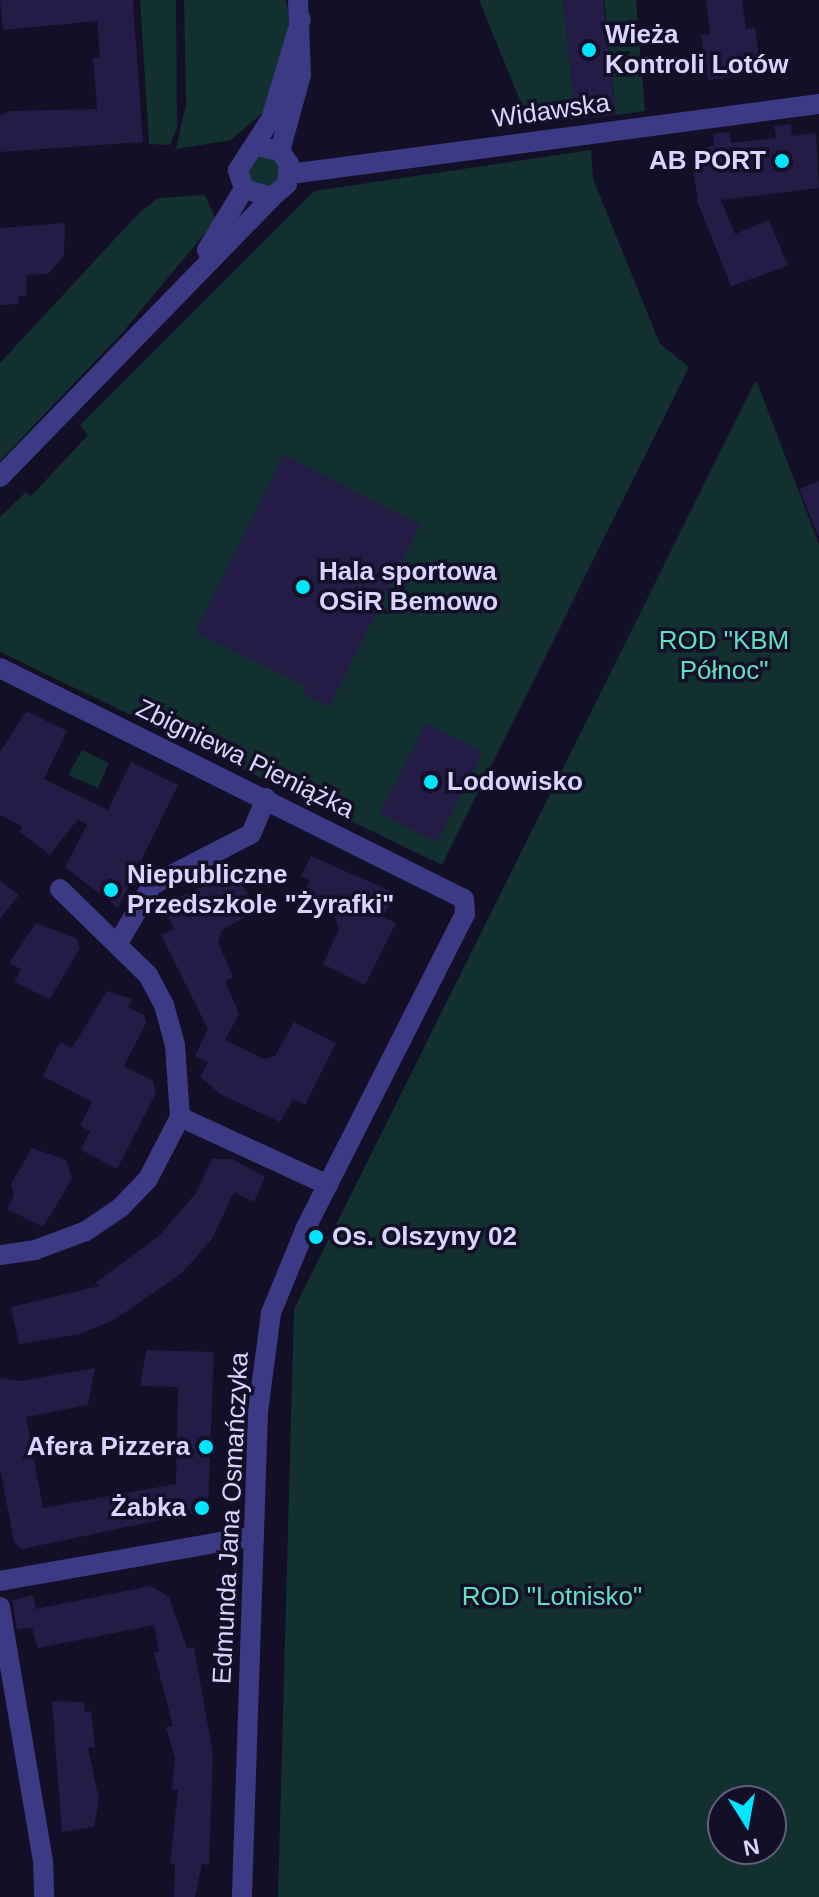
<!DOCTYPE html>
<meta charset="utf-8">
<style>
body{margin:0}
#map{position:relative;width:819px;height:1897px;overflow:hidden;background:#130f26;font-family:Helvetica,sans-serif}
div>[style]{position:absolute}
.green>*{inset:0;background:#12302f}
.round{border-radius:50%}
.building>*{inset:0;background:#241b47}
.minor>*{height:20px;margin:-10px;padding:0 10px;transform-origin:10px;border-radius:10px;background:#3d3a85}
.dots>*{width:22px;height:22px;translate:-50% -50%;box-sizing:border-box;border:4px solid #130f26;border-radius:50%}
span{translate:-50% -50%;white-space:nowrap;text-align:center;line-height:1.15;-webkit-text-stroke:7px #130f26;paint-order:stroke}
.poi-label{font-size:26px;color:#d9d4ff;font-weight:700}
.left{translate:0 -50%;text-align:left}
.right{translate:-100% -50%;text-align:right}
.street-label{font-size:26px;color:#d9d4ff}
.park-label{font-size:26px;color:#5fe0c0}
.north{position:absolute;left:707px;top:1785px;width:80px;height:80px;box-sizing:border-box;background:#130f26;border:2px solid #625e7d;border-radius:50%;rotate:169deg;font-size:22px;font-weight:700;line-height:32px;text-align:center;color:#d9d4ff}
.north::after{content:'';display:block;margin:auto;width:28px;height:36px;background:#00e5ff;clip-path:polygon(50% 0,100% 100%,50% 72%,0 100%)}
</style>
<div id="map">
<div class="green">
<div style="clip-path:polygon(140px 0,176px 0,177px 128px,170px 145px,149px 144px)"></div>
<div style="clip-path:polygon(184px 0,286px 0,289px 18px,287px 49px,268px 108px,231px 140px,176px 149px,186px 105px)"></div>
<div style="clip-path:polygon(479px 0,563px 0,576px 119px,530px 125px)"></div>
<div style="clip-path:polygon(604px 0,636px 0,645px 111px,616px 115px)"></div>
<div style="clip-path:polygon(591px 150px,593px 179px,660px 344px,689px 367px,442px 865px,0 652px,0 517px,26px 492px,31px 496px,88px 435px,80px 425px,314px 191px)"></div>
<div class="round" style="left:248px;top:156px;width:32px;height:32px"></div>
<div style="clip-path:polygon(205px 195px,216px 220px,122px 333px,0 461px,0 363px,138px 214px,158px 198px)"></div>
<div style="clip-path:polygon(evenodd,756px 380px,819px 544px,819px 1897px,278px 1897px,294px 1309px,756px 380px,771px 1801px,771px 1849px,723px 1849px,723px 1801px,771px 1801px)"></div>
<div style="clip-path:polygon(82px 750px,109px 763px,98px 788px,68px 775px)"></div>
</div>
<div class="building">
<div style="clip-path:polygon(0 0,133px 0,143px 142px,0 152px,0 116px,9px 111px,97px 109px,93px 58px,100px 57px,97px 21px,3px 30px)"></div>
<div style="clip-path:polygon(563px 0,603px 0,616px 115px,576px 119px)"></div>
<div style="clip-path:polygon(706px 0,742px 0,746px 29px,755px 28px,761px 72px,708px 80px,701px 35px,710px 34px)"></div>
<div style="clip-path:polygon(791px 124px,792px 136px,816px 133px,819px 188px,721px 200px,735px 234px,769px 220px,788px 266px,731px 286px,698px 203px,691px 152px,714px 145px,713px 134px,729px 132px,731px 143px,776px 138px,774px 126px)"></div>
<div style="clip-path:polygon(65px 223px,64px 256px,48px 274px,26px 275px,27px 295px,18px 296px,19px 304px,0 305px,0 228px)"></div>
<div style="clip-path:polygon(284px 455px,420px 525px,329px 707px,303px 694px,307px 687px,195px 632px)"></div>
<div style="clip-path:polygon(819px 481px,819px 536px,818px 536px,799px 489px)"></div>
<div style="clip-path:polygon(26px 711px,67px 731px,44px 779px,108px 810px,131px 762px,178px 785px,118px 908px,65px 867px,87px 825px,78px 819px,50px 855px,20px 832px,22px 826px,0 815px,0 752px)"></div>
<div style="clip-path:polygon(426px 724px,483px 752px,437px 842px,380px 813px)"></div>
<div style="clip-path:polygon(311px 856px,395px 893px,383px 917px,396px 923px,365px 985px,323px 964px,339px 929px,335px 918px,301px 899px,310px 880px,301px 876px)"></div>
<div style="clip-path:polygon(236px 871px,256px 911px,222px 930px,218px 942px,233px 977px,225px 981px,239px 1014px,225px 1040px,264px 1059px,275px 1056px,294px 1022px,336px 1043px,305px 1105px,293px 1099px,280px 1122px,220px 1094px,200px 1077px,208px 1062px,195px 1056px,208px 1029px,161px 935px,174px 929px,162px 905px)"></div>
<div style="clip-path:polygon(0 881px,19px 895px,0 919px)"></div>
<div style="clip-path:polygon(36px 923px,77px 939px,80px 948px,50px 999px,14px 982px,21px 969px,9px 963px)"></div>
<div style="clip-path:polygon(107px 991px,132px 999px,128px 1007px,144px 1015px,146px 1023px,124px 1066px,153px 1081px,156px 1093px,117px 1169px,81px 1150px,90px 1131px,80px 1126px,92px 1102px,43px 1076px,60px 1042px,72px 1048px)"></div>
<div style="clip-path:polygon(32px 1148px,66px 1160px,72px 1179px,43px 1227px,7px 1209px,14px 1195px,11px 1184px)"></div>
<div style="clip-path:polygon(212px 1159px,232px 1159px,265px 1177px,254px 1202px,234px 1192px,212px 1239px,182px 1273px,114px 1320px,80px 1334px,19px 1344px,11px 1307px,99px 1286px,96px 1282px,158px 1237px,196px 1193px)"></div>
<div style="clip-path:polygon(146px 1350px,214px 1352px,208px 1510px,22px 1549px,14px 1542px,0 1468px,0 1378px,20px 1381px,95px 1368px,88px 1405px,26px 1417px,43px 1508px,176px 1484px,178px 1387px,140px 1386px)"></div>
<div style="clip-path:polygon(151px 1586px,169px 1597px,187px 1648px,194px 1647px,213px 1754px,209px 1865px,202px 1864px,195px 1897px,174px 1897px,175px 1864px,170px 1863px,178px 1790px,172px 1789px,175px 1758px,166px 1727px,173px 1726px,154px 1653px,159px 1652px,154px 1625px,38px 1648px,32px 1628px,17px 1629px,12px 1600px,33px 1595px,36px 1609px)"></div>
<div style="clip-path:polygon(52px 1701px,84px 1702px,85px 1712px,91px 1711px,95px 1747px,88px 1748px,99px 1799px,94px 1827px,62px 1832px)"></div>
</div>
<div class="minor">
<div style="left:258px;top:146px;width:23px;rotate:13deg"></div>
<div style="left:280px;top:151px;width:16px;rotate:55deg"></div>
<div style="left:289px;top:164px;width:20px;rotate:96deg"></div>
<div style="left:287px;top:184px;width:20px;rotate:139deg"></div>
<div style="left:272px;top:197px;width:29px;rotate:-164deg"></div>
<div style="left:244px;top:189px;width:20px;rotate:-108deg"></div>
<div style="left:238px;top:170px;width:61px;rotate:-57.1deg"></div>
<div style="left:271px;top:119px;width:104px;rotate:-73.3deg"></div>
<div style="left:280px;top:151px;width:79px;rotate:-74.6deg"></div>
<div style="left:301px;top:75px;width:75px;rotate:-92.3deg"></div>
<div style="left:290px;top:174px;width:534px;rotate:-7.54deg"></div>
<div style="left:207px;top:250px;width:71px;rotate:-58.8deg"></div>
<div style="left:0;top:477px;width:390px;rotate:-45.8deg"></div>
<div style="left:0;top:668px;width:518px;rotate:26.47deg"></div>
<div style="left:464px;top:899px;width:15px;rotate:86deg"></div>
<div style="left:465px;top:914px;width:354px;rotate:116.9deg"></div>
<div style="left:305px;top:1230px;width:90px;rotate:112.3deg"></div>
<div style="left:271px;top:1313px;width:100px;rotate:97.5deg"></div>
<div style="left:258px;top:1412px;width:485px;rotate:91.9deg"></div>
<div style="left:118px;top:943px;width:67px;rotate:-59.6deg"></div>
<div style="left:152px;top:885px;width:111px;rotate:-27.3deg"></div>
<div style="left:251px;top:834px;width:39px;rotate:-67deg"></div>
<div style="left:180px;top:1117px;width:163px;rotate:24.7deg"></div>
<div style="left:0;top:1255px;width:35px;rotate:-8deg"></div>
<div style="left:35px;top:1250px;width:54px;rotate:-20.4deg"></div>
<div style="left:86px;top:1231px;width:41px;rotate:-34.1deg"></div>
<div style="left:120px;top:1208px;width:40px;rotate:-46deg"></div>
<div style="left:148px;top:1179px;width:70px;rotate:-62.7deg"></div>
<div style="left:180px;top:1117px;width:72px;rotate:-94deg"></div>
<div style="left:175px;top:1045px;width:41px;rotate:-105.4deg"></div>
<div style="left:164px;top:1005px;width:34px;rotate:-118deg"></div>
<div style="left:148px;top:975px;width:123px;rotate:-135.7deg"></div>
<div style="left:0;top:1581px;width:258px;rotate:-10deg"></div>
<div style="left:0;top:1607px;width:258px;rotate:80.4deg"></div>
<div style="left:43px;top:1861px;width:36px;rotate:88deg"></div>
</div>
<div class="dots">
<div style="left:589px;top:50px;background:#00e5ff"></div>
<div style="left:782px;top:161px;background:#00e5ff"></div>
<div style="left:303px;top:587px;background:#00e5ff"></div>
<div style="left:431px;top:782px;background:#00e5ff"></div>
<div style="left:111px;top:890px;background:#00e5ff"></div>
<div style="left:316px;top:1237px;background:#00e5ff"></div>
<div style="left:206px;top:1447px;background:#00e5ff"></div>
<div style="left:202px;top:1508px;background:#00e5ff"></div>
</div>
<div class="poi-label">
<span class="left" style="left:605px;top:50px">Wieża<br>Kontroli Lotów</span>
<span class="right" style="left:766px;top:161px">AB PORT</span>
<span class="left" style="left:319px;top:587px">Hala sportowa<br>OSiR Bemowo</span>
<span class="left" style="left:447px;top:782px">Lodowisko</span>
<span class="left" style="left:127px;top:890px">Niepubliczne<br>Przedszkole "Żyrafki"</span>
<span class="left" style="left:332px;top:1237px">Os. Olszyny 02</span>
<span class="right" style="left:190px;top:1447px">Afera Pizzera</span>
<span class="right" style="left:186px;top:1508px">Żabka</span>
</div>
<div class="street-label">
<span style="left:551px;top:111px;rotate:-8deg">Widawska</span>
<span style="left:245px;top:759px;rotate:26deg">Zbigniewa Pieniążka</span>
<span style="left:231px;top:1518px;rotate:-87deg">Edmunda Jana Osmańczyka</span>
</div>
<div class="park-label">
<span style="left:724px;top:656px">ROD "KBM<br>Północ"</span>
<span style="left:552px;top:1597px">ROD "Lotnisko"</span>
</div>
<div class="north">N</div>
</div>
